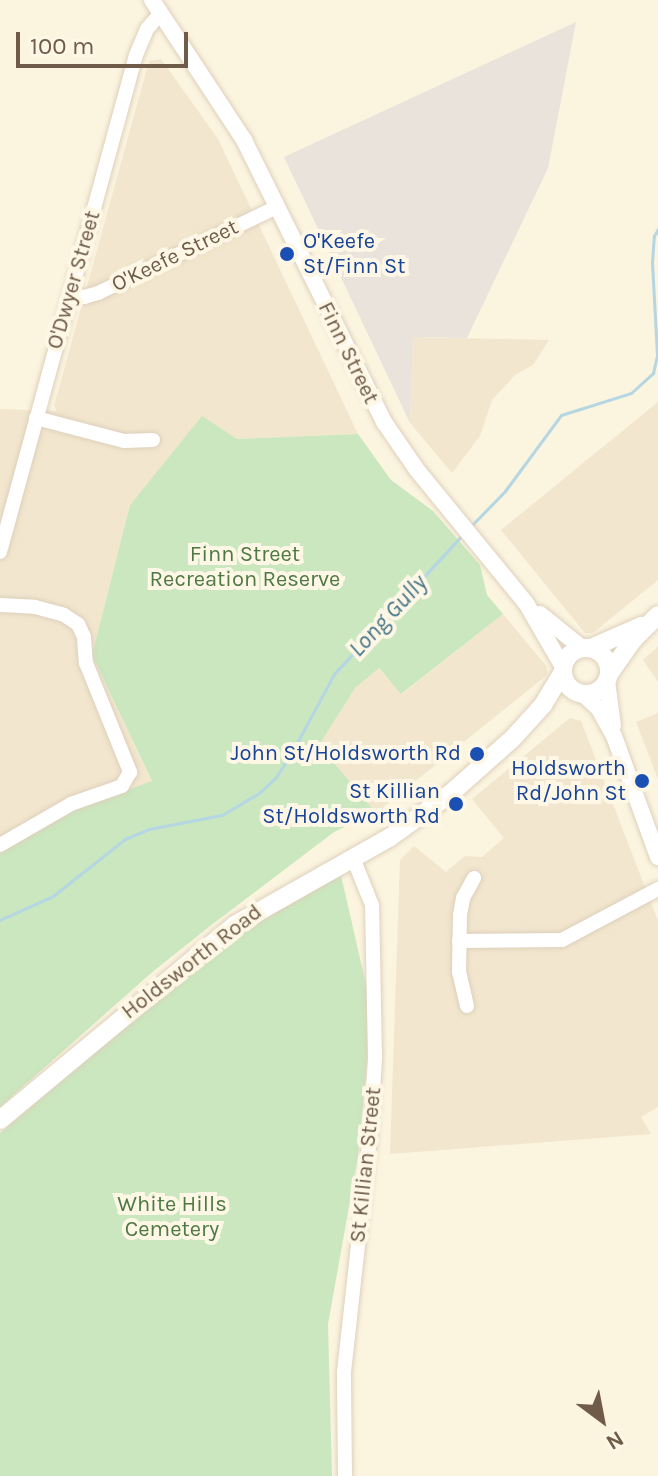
<!DOCTYPE html>
<style>
body{margin:0}
#map{position:relative;width:658px;height:1476px;overflow:hidden;background:#fbf4df;font-family:Karla,sans-serif}
div>[style]{position:absolute}
.residential>*{inset:0;background:#f2e6ce}
.industrial>*{inset:0;background:#e9e3db}
.green>*{inset:0;background:#cae7bf}
.stream>*{height:3px;margin:-1.5px;padding:0 1.5px;transform-origin:1.5px;border-radius:1.5px;background:#b5d6e3}
.roads{filter:drop-shadow(0 0 2px #ded0bc) drop-shadow(0 0 2px #ded0bc)}
.minor>*{height:14px;margin:-7px;padding:0 7px;transform-origin:7px;border-radius:7px;background:#fff}
.tertiary>*{height:16px;margin:-8px;padding:0 8px;transform-origin:8px;border-radius:8px;background:#fff}
.secondary>*{height:18px;margin:-9px;padding:0 9px;transform-origin:9px;border-radius:9px;background:#fff}
.secondary>.ring{margin:-9px;padding:0;box-sizing:content-box;background:none;border:18px solid #fff;border-radius:50%}
.dots>*{width:22px;height:22px;translate:-50% -50%;box-sizing:border-box;border:4px solid #fef7e5;border-radius:50%}
span{translate:-50% -50%;white-space:nowrap;text-align:center;line-height:1.15;-webkit-text-stroke:8px #fef7e5;paint-order:stroke}
.transit-label{font-size:22px;color:#164399}
.left{translate:0 -50%;text-align:left}
.right{translate:-100% -50%;text-align:right}
.street-label{font-size:22px;color:#6f5b48}
.park-label{font-size:22px;color:#4d7a44}
.water-label{font-size:24px;color:#467589;font-style:italic}
.north{position:absolute;left:562px;top:1380px;width:80px;height:80px;-webkit-text-stroke:6px #fef7e5;paint-order:stroke;rotate:148deg;font-size:22px;font-weight:700;line-height:32px;text-align:center;color:#6f5b48}
.north::after{content:'';display:block;margin:auto;width:28px;height:36px;background:#6f5b48;clip-path:polygon(50% 0,100% 100%,50% 72%,0 100%)}
.scale{position:absolute;left:16px;top:32px;width:172px;height:36px;box-sizing:border-box;border:4px solid #6f5b48;border-top:0;padding-left:10px;font-size:24px;line-height:28px;white-space:nowrap;color:#6f5b48;-webkit-text-stroke:6px #fef7e5;paint-order:stroke}
</style>
<div id="map">
<div class="residential">
<div style="clip-path:polygon(161px 59px,218px 139px,358px 434px,237px 439px,202px 417px,130px 505px,92px 655px,152px 782px,73px 810px,0 853px,0 409px,57px 411px,54px 406px,149px 61px)"></div>
<div style="clip-path:polygon(413px 337px,549px 340px,533px 365px,515px 375px,492px 400px,480px 436px,452px 473px,410px 423px)"></div>
<div style="clip-path:polygon(658px 402px,658px 580px,593px 633px,585px 633px,501px 530px)"></div>
<div style="clip-path:polygon(503px 614px,547px 667px,547px 675px,376px 813px,318px 745px,355px 688px,378px 668px,402px 694px)"></div>
<div style="clip-path:polygon(658px 647px,658px 682px,643px 660px)"></div>
<div style="clip-path:polygon(658px 713px,658px 779px,636px 722px)"></div>
<div style="clip-path:polygon(570px 718px,581px 721px,658px 921px,658px 1107px,641px 1117px,651px 1134px,390px 1154px,400px 860px,414px 846px,446px 872px,465px 856px,482px 857px,504px 838px,472px 799px)"></div>
</div>
<div class="industrial">
<div style="clip-path:polygon(576px 22px,548px 168px,467px 338px,413px 337px,410px 423px,284px 157px)"></div>
</div>
<div class="green">
<div style="clip-path:polygon(202px 416px,237px 439px,358px 434px,391px 480px,433px 511px,480px 565px,487px 595px,503px 614px,401px 694px,379px 668px,355px 688px,319px 745px,376px 813px,334px 832px,210px 926px,150px 974px,0 1107px,0 853px,73px 810px,152px 781px,92px 655px,130px 505px)"></div>
<div style="clip-path:polygon(340px 871px,372px 1011px,358px 1156px,328px 1324px,332px 1476px,0 1476px,0 1133px,242px 927px)"></div>
</div>
<div class="stream">
<div style="left:471px;top:526px;width:49px;rotate:-45.8deg"></div>
<div style="left:505px;top:491px;width:94px;rotate:-53.6deg"></div>
<div style="left:561px;top:415px;width:73px;rotate:-17.4deg"></div>
<div style="left:631px;top:393px;width:30px;rotate:-42deg"></div>
<div style="left:653px;top:373px;width:18px;rotate:-77deg"></div>
<div style="left:657px;top:355px;width:93px;rotate:-93.1deg"></div>
<div style="left:652px;top:262px;width:26px;rotate:-86deg"></div>
<div style="left:654px;top:236px;width:8px;rotate:-60deg"></div>
<div style="left:0;top:920px;width:58px;rotate:-24.4deg"></div>
<div style="left:53px;top:896px;width:92px;rotate:-38.4deg"></div>
<div style="left:125px;top:839px;width:26px;rotate:-23deg"></div>
<div style="left:149px;top:829px;width:74px;rotate:-10.9deg"></div>
<div style="left:222px;top:815px;width:43px;rotate:-30.7deg"></div>
<div style="left:259px;top:793px;width:23px;rotate:-43deg"></div>
<div style="left:276px;top:777px;width:30px;rotate:-57deg"></div>
<div style="left:292px;top:752px;width:89px;rotate:-61.7deg"></div>
<div style="left:334px;top:674px;width:190px;rotate:-47.3deg"></div>
</div>
<div class="roads">
<div class="minor">
<div style="left:72px;top:296px;width:12px;rotate:5deg"></div>
<div style="left:84px;top:297px;width:15px;rotate:-16deg"></div>
<div style="left:98px;top:293px;width:199px;rotate:-25.7deg"></div>
<div style="left:36px;top:418px;width:91px;rotate:14.6deg"></div>
<div style="left:124px;top:441px;width:29px;rotate:-2deg"></div>
<div style="left:0;top:552px;width:515px;rotate:-74.7deg"></div>
<div style="left:136px;top:55px;width:28px;rotate:-67deg"></div>
<div style="left:147px;top:29px;width:21px;rotate:-49deg"></div>
<div style="left:0;top:605px;width:35px;rotate:3deg"></div>
<div style="left:35px;top:607px;width:30px;rotate:15deg"></div>
<div style="left:64px;top:615px;width:17px;rotate:33deg"></div>
<div style="left:78px;top:624px;width:14px;rotate:65deg"></div>
<div style="left:84px;top:637px;width:26px;rotate:86deg"></div>
<div style="left:86px;top:663px;width:118px;rotate:68deg"></div>
<div style="left:130px;top:772px;width:16px;rotate:120deg"></div>
<div style="left:122px;top:786px;width:54px;rotate:160.6deg"></div>
<div style="left:71px;top:804px;width:82px;rotate:150deg"></div>
<div style="left:459px;top:941px;width:103px;rotate:-0.6deg"></div>
<div style="left:562px;top:940px;width:109px;rotate:-28deg"></div>
<div style="left:467px;top:1006px;width:35px;rotate:-103deg"></div>
<div style="left:459px;top:972px;width:57px;rotate:-89deg"></div>
<div style="left:460px;top:915px;width:17px;rotate:-80deg"></div>
<div style="left:463px;top:898px;width:23px;rotate:-61deg"></div>
<div style="left:345px;top:1476px;width:104px;rotate:-90.6deg"></div>
<div style="left:344px;top:1372px;width:235px;rotate:-83.7deg"></div>
<div style="left:370px;top:1138px;width:80px;rotate:-86.4deg"></div>
<div style="left:375px;top:1058px;width:153px;rotate:-91.1deg"></div>
<div style="left:372px;top:905px;width:51px;rotate:-112deg"></div>
</div>
<div class="tertiary">
<div style="left:152px;top:0;width:168px;rotate:56.7deg"></div>
<div style="left:244px;top:140px;width:315px;rotate:63.6deg"></div>
<div style="left:384px;top:422px;width:58px;rotate:55.5deg"></div>
<div style="left:417px;top:470px;width:172px;rotate:50.7deg"></div>
<div style="left:526px;top:603px;width:74px;rotate:60deg"></div>
<div style="left:540px;top:614px;width:54px;rotate:39deg"></div>
<div style="left:607px;top:681px;width:45px;rotate:82.4deg"></div>
<div style="left:583px;top:694px;width:22px;rotate:43deg"></div>
<div style="left:599px;top:709px;width:31px;rotate:61deg"></div>
<div style="left:614px;top:736px;width:129px;rotate:70deg"></div>
</div>
<div class="secondary">
<div style="left:591px;top:648px;width:55px;rotate:-23.7deg"></div>
<div class="ring" style="left:563px;top:648px;width:28px;height:28px"></div>
<div style="left:609px;top:674px;width:42px;rotate:-54.8deg"></div>
<div style="left:633px;top:640px;width:35px;rotate:-45deg"></div>
<div style="left:0;top:1120px;width:305px;rotate:-39.7deg"></div>
<div style="left:235px;top:925px;width:177px;rotate:-29.5deg"></div>
<div style="left:389px;top:838px;width:75px;rotate:-35.8deg"></div>
<div style="left:450px;top:794px;width:84px;rotate:-41.6deg"></div>
<div style="left:513px;top:738px;width:45px;rotate:-47.7deg"></div>
<div style="left:543px;top:705px;width:39px;rotate:-59deg"></div>
</div>
</div>
<div class="dots">
<div style="left:287px;top:254px;background:#1a4fb4"></div>
<div style="left:477px;top:754px;background:#1a4fb4"></div>
<div style="left:642px;top:781px;background:#1a4fb4"></div>
<div style="left:456px;top:804px;background:#1a4fb4"></div>
</div>
<div class="transit-label">
<span class="left" style="left:303px;top:254px">O'Keefe<br>St/Finn St</span>
<span class="right" style="left:461px;top:754px">John St/Holdsworth Rd</span>
<span class="right" style="left:626px;top:781px">Holdsworth<br>Rd/John St</span>
<span class="right" style="left:440px;top:804px">St Killian<br>St/Holdsworth Rd</span>
</div>
<div class="street-label">
<span style="left:175px;top:256px;rotate:-26deg">O'Keefe Street</span>
<span style="left:74px;top:280px;rotate:-74deg">O'Dwyer Street</span>
<span style="left:348px;top:353px;rotate:64deg">Finn Street</span>
<span style="left:192px;top:962px;rotate:-38deg">Holdsworth Road</span>
<span style="left:366px;top:1165px;rotate:-84deg">St Killian Street</span>
</div>
<div class="park-label">
<span style="left:245px;top:567px">Finn Street<br>Recreation Reserve</span>
<span style="left:172px;top:1217px">White Hills<br>Cemetery</span>
</div>
<div class="water-label">
<span style="left:388px;top:616px;rotate:-47deg">Long Gully</span>
</div>
<div class="north">N</div>
<div class="scale">100 m</div>
</div>
